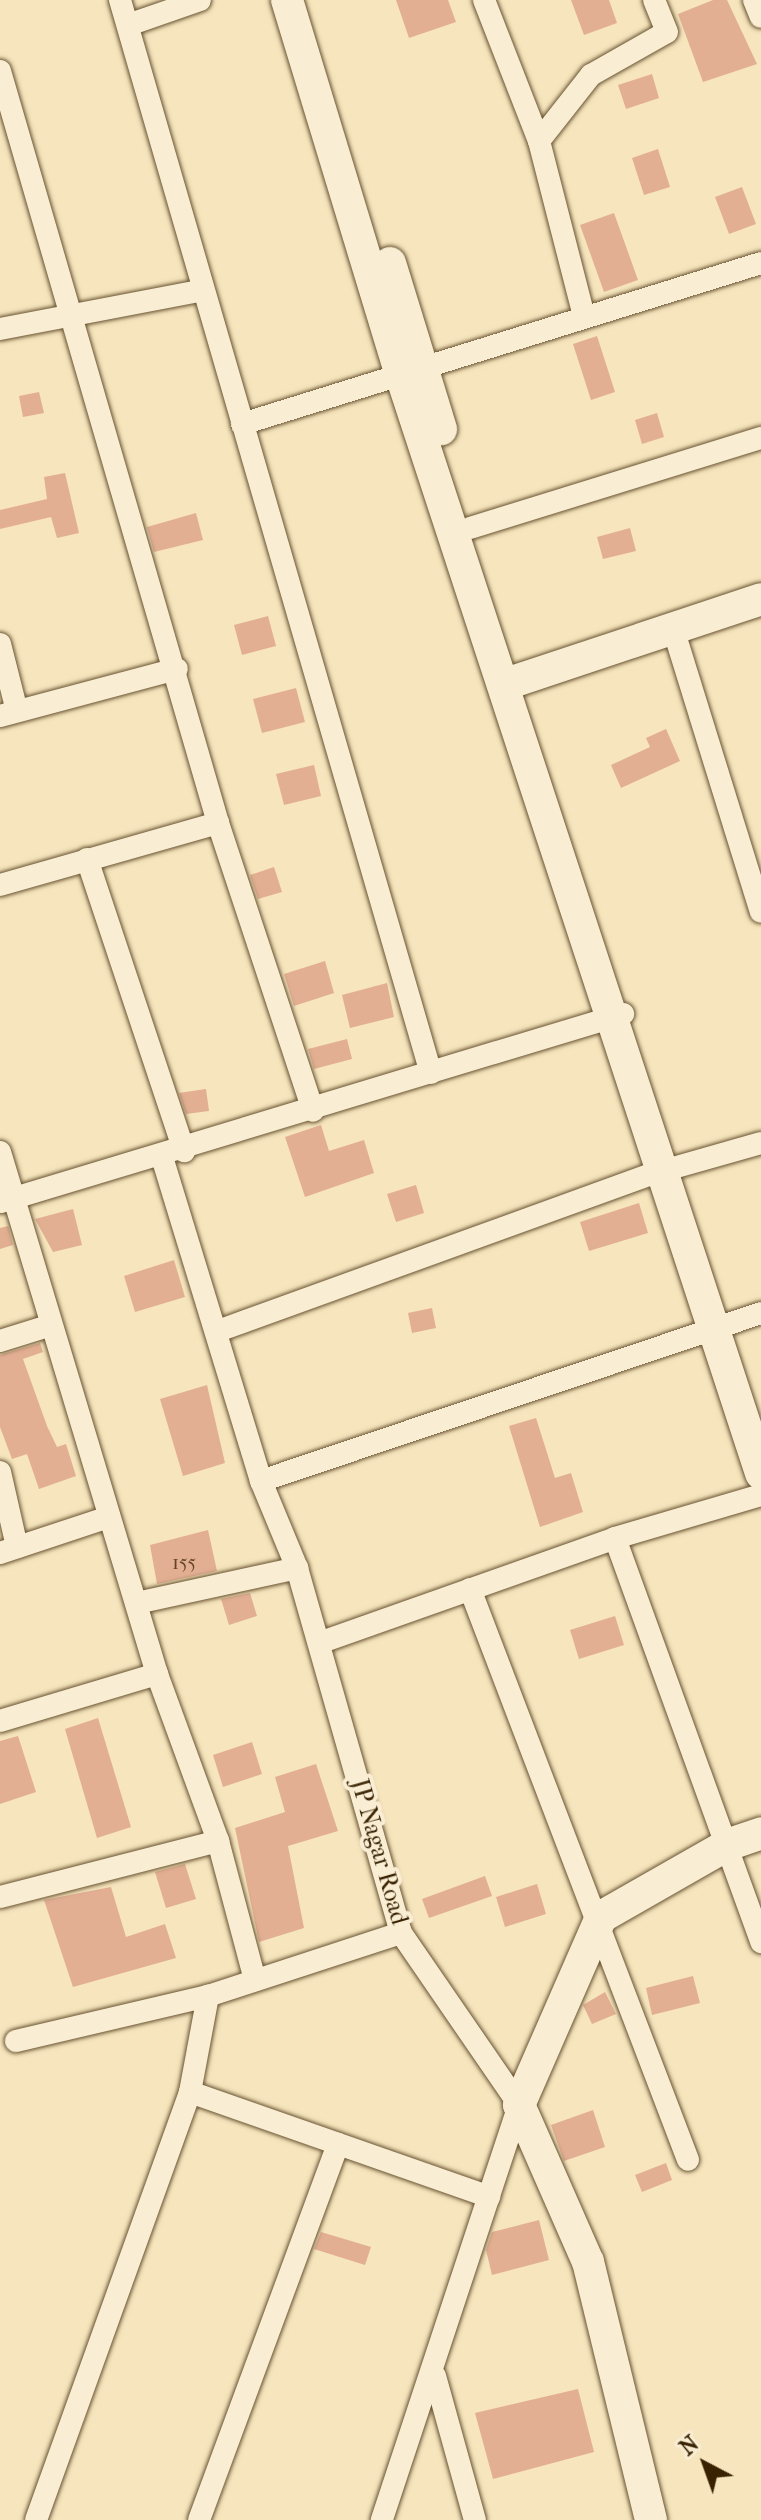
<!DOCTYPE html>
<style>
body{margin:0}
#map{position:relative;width:761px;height:2520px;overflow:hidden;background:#f6e5bd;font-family:"IM FELL French Canon",serif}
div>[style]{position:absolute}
.building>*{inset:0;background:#e3af93}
.roads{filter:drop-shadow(0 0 2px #685331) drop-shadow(0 0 2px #685331)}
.street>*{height:22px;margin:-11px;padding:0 11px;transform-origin:11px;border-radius:11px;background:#f9eed4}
.secondary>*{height:32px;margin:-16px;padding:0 16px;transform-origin:16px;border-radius:16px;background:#f9eed4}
span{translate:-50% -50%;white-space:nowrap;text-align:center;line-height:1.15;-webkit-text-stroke:8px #f9eed4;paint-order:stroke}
.number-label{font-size:20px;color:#634526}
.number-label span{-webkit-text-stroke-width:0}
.street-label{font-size:24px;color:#382202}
.north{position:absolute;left:665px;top:2424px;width:80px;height:80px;-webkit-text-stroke:6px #f9eed4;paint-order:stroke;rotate:319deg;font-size:22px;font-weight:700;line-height:32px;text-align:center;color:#382202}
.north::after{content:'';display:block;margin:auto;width:28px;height:36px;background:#382202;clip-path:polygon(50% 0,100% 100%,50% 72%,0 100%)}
</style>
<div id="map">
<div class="building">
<div style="clip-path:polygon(396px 0,448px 0,456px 22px,409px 38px)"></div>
<div style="clip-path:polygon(571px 0,609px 0,617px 23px,584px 35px)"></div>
<div style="clip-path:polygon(713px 0,727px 0,757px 64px,703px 82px,678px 14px)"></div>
<div style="clip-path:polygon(652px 74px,659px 98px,626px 109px,618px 85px)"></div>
<div style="clip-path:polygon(658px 149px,670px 187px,644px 195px,632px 158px)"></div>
<div style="clip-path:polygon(742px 187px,756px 224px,729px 234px,715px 197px)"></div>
<div style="clip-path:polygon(614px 213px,638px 280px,604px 292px,580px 225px)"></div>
<div style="clip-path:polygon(597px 336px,615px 392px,591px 400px,573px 344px)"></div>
<div style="clip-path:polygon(39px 392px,44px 413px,23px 417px,19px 396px)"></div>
<div style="clip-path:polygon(657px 413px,664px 437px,642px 444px,635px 420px)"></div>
<div style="clip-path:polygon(65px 473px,79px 533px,57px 538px,51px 517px,0 529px,0 510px,47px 499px,44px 477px)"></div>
<div style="clip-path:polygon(196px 513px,203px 540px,154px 552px,147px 527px)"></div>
<div style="clip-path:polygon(630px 528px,636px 551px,603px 559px,597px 537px)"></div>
<div style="clip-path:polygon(268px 616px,276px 646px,242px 655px,234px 625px)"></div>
<div style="clip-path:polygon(296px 688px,305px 722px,262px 733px,253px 699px)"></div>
<div style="clip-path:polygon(666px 729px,680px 761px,621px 788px,611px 765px,650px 747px,646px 738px)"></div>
<div style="clip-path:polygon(314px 765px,321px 796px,284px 805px,276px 774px)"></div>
<div style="clip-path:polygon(274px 867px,282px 892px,258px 899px,250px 875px)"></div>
<div style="clip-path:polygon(325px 961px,334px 993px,294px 1006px,284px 974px)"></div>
<div style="clip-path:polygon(387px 983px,394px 1017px,350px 1028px,342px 995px)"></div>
<div style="clip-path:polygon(347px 1039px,352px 1059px,314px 1069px,308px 1049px)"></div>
<div style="clip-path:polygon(206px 1089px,209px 1111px,186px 1114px,179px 1093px)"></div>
<div style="clip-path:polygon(321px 1125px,329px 1151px,364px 1140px,374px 1173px,305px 1197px,285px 1137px)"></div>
<div style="clip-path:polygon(416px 1185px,424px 1213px,396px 1222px,387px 1194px)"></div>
<div style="clip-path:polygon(639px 1203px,648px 1233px,589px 1251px,580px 1222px)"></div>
<div style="clip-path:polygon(73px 1209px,82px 1245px,53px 1252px,35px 1219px)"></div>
<div style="clip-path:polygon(8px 1226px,13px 1245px,0 1249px,0 1228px)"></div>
<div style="clip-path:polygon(174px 1260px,185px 1297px,135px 1312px,124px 1276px)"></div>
<div style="clip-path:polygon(432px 1308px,436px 1328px,412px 1333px,408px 1313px)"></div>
<div style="clip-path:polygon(40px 1343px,43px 1352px,23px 1359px,47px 1426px,57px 1447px,66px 1444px,76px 1476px,39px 1489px,27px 1454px,12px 1459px,0 1427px,0 1355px)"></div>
<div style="clip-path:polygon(207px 1385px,225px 1463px,183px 1476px,160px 1399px)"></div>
<div style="clip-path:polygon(536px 1418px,555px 1478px,571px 1473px,583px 1512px,540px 1527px,509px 1426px)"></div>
<div style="clip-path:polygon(208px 1530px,217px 1571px,157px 1584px,150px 1545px)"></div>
<div style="clip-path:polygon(250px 1593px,257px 1616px,229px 1625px,221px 1599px)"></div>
<div style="clip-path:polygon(615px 1616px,624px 1645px,579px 1659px,570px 1630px)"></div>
<div style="clip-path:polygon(98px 1718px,131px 1827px,97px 1838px,65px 1729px)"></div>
<div style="clip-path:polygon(18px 1736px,36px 1792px,0 1804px,0 1741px)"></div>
<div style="clip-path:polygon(252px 1742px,262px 1774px,223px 1787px,213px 1755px)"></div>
<div style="clip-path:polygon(316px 1764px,338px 1831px,288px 1846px,304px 1928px,259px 1942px,235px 1828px,285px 1812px,275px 1777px)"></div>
<div style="clip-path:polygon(185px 1864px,196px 1899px,166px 1908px,155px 1872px)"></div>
<div style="clip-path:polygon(485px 1876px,492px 1896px,429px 1918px,422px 1899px)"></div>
<div style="clip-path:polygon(537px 1884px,546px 1914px,505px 1927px,496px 1897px)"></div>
<div style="clip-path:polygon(111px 1887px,126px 1937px,165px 1924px,176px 1958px,73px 1987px,44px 1900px)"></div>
<div style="clip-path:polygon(693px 1976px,700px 2003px,652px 2015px,646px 1988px)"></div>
<div style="clip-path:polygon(605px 1992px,616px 2014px,592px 2024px,583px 2005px)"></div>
<div style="clip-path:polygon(593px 2110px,605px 2147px,564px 2161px,551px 2125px)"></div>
<div style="clip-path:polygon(666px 2163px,672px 2180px,642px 2192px,635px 2175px)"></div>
<div style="clip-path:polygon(539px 2220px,549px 2260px,492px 2275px,486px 2250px,492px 2232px)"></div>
<div style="clip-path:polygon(321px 2232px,371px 2247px,365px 2265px,314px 2249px)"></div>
<div style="clip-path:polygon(578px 2389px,594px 2452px,493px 2479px,475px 2413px)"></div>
</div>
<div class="roads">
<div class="street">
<div style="left:120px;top:0;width:1117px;rotate:73.84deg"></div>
<div style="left:484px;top:0;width:151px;rotate:68.7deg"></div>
<div style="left:539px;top:141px;width:181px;rotate:75.6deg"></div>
<div style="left:754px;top:0;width:18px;rotate:68deg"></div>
<div style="left:128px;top:25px;width:76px;rotate:-19.1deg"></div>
<div style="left:0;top:71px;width:783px;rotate:73.83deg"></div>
<div style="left:218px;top:823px;width:303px;rotate:71.7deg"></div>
<div style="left:539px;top:141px;width:84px;rotate:-51.8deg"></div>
<div style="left:591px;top:75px;width:87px;rotate:-29.5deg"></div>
<div style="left:667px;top:32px;width:35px;rotate:-112deg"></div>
<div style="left:0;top:329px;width:204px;rotate:-10.8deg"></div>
<div style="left:242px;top:424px;width:543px;rotate:-17.23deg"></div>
<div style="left:470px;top:528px;width:305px;rotate:-17.2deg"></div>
<div style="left:672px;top:625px;width:300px;rotate:72.8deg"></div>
<div style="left:0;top:644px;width:69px;rotate:75.8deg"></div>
<div style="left:0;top:716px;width:183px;rotate:-14.9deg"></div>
<div style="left:87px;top:859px;width:308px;rotate:71.6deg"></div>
<div style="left:0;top:885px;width:227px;rotate:-15.9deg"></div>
<div style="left:0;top:1152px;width:545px;rotate:73.26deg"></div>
<div style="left:157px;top:1674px;width:178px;rotate:69.9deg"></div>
<div style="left:218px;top:1841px;width:144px;rotate:75.1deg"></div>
<div style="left:162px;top:1157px;width:339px;rotate:73deg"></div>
<div style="left:261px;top:1481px;width:94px;rotate:67.5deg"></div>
<div style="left:297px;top:1568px;width:380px;rotate:74.1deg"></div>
<div style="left:401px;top:1933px;width:209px;rotate:55.5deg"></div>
<div style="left:519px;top:2105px;width:437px;rotate:108.3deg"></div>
<div style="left:673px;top:1168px;width:91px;rotate:-15.9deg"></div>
<div style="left:1px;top:1202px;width:650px;rotate:-16.82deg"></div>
<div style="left:218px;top:1331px;width:468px;rotate:-19.9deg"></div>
<div style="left:0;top:1341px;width:53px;rotate:-17.4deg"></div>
<div style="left:0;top:1472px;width:77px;rotate:77.2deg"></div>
<div style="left:261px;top:1481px;width:527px;rotate:-18.57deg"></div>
<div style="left:615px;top:1538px;width:430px;rotate:70.1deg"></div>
<div style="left:0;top:1553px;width:115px;rotate:-18.3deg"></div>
<div style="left:470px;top:1589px;width:611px;rotate:69.1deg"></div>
<div style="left:137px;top:1603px;width:164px;rotate:-12.3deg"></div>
<div style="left:319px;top:1643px;width:314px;rotate:-19.5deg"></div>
<div style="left:615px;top:1538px;width:152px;rotate:-16.4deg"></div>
<div style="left:0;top:1721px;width:164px;rotate:-16.7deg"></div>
<div style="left:0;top:1897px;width:225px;rotate:-14.4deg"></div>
<div style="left:16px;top:2041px;width:197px;rotate:-13.2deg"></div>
<div style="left:208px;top:1996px;width:203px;rotate:-18.1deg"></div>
<div style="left:190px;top:2092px;width:317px;rotate:19.3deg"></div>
<div style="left:435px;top:2376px;width:149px;rotate:74.5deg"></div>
<div style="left:36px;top:2520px;width:455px;rotate:-70.2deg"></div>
<div style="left:190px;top:2092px;width:98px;rotate:-79.4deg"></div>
<div style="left:199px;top:2520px;width:401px;rotate:-69.7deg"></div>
</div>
<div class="secondary">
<div style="left:287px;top:0;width:392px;rotate:73.1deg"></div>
<div style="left:401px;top:375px;width:1156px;rotate:71.85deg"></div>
<div style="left:390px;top:263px;width:174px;rotate:72.9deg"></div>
<div style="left:518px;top:680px;width:256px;rotate:-18.4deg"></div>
<div style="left:651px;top:2520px;width:266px;rotate:-103.7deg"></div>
<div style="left:588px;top:2262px;width:171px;rotate:-113.7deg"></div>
<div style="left:519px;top:2105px;width:205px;rotate:-66.4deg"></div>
<div style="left:601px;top:1917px;width:145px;rotate:-29.7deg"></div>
<div style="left:727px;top:1845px;width:36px;rotate:-19deg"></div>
</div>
</div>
<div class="number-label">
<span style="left:184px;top:1562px">155</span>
</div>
<div class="street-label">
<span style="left:379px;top:1852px;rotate:74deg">JP Nagar Road</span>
</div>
<div class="north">N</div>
</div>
